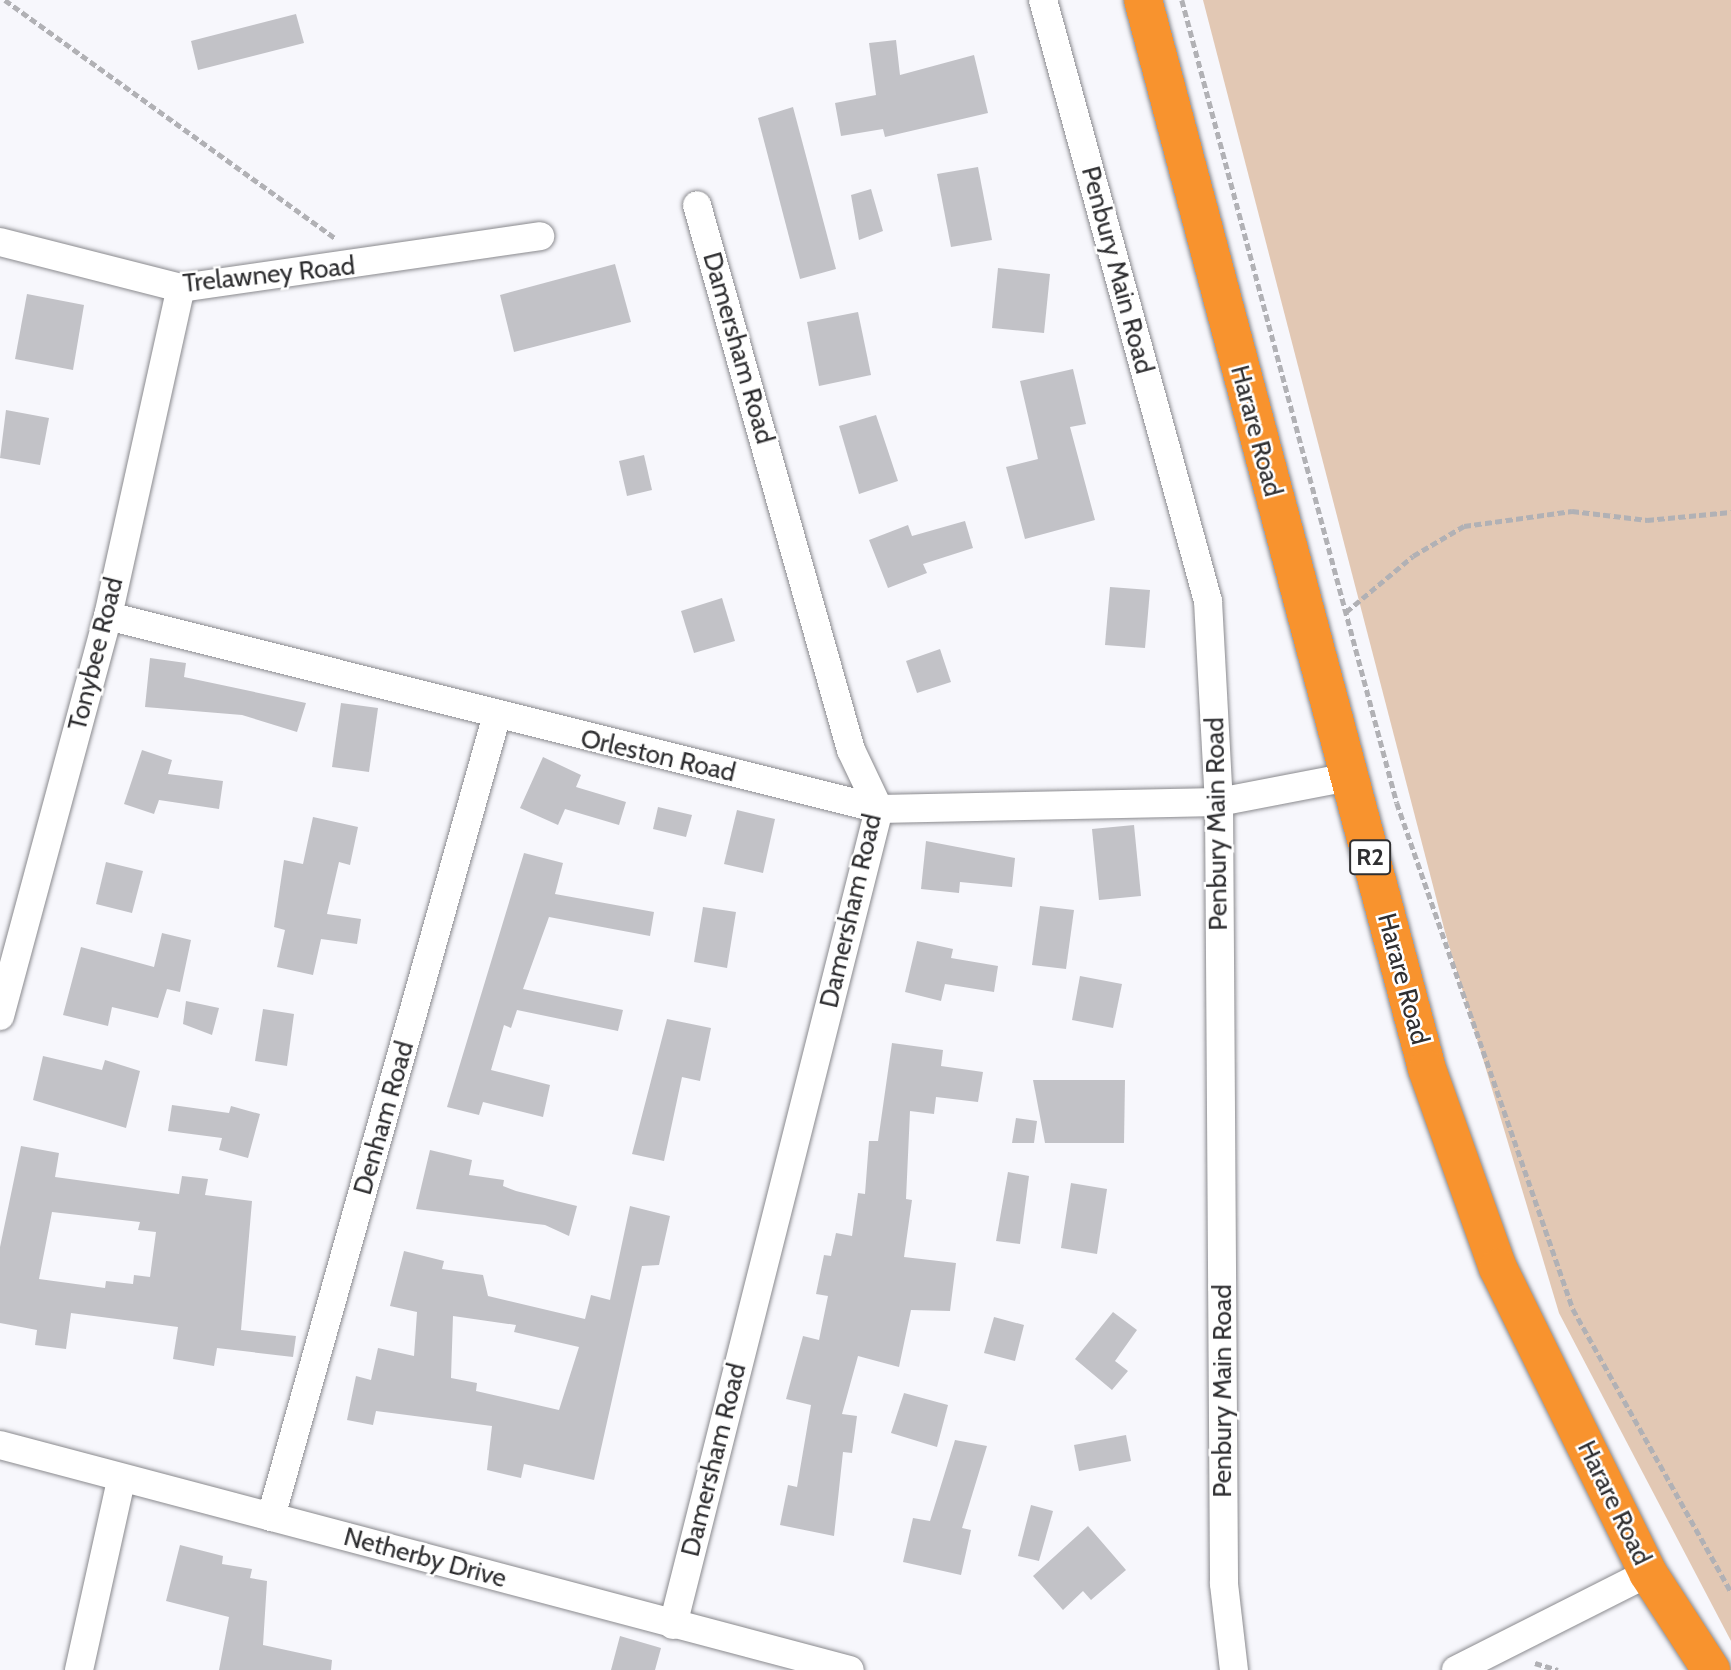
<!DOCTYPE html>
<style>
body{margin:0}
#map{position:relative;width:1731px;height:1670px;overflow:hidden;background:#f7f7fc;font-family:Cabin,sans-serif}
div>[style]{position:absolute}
.green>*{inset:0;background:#e2c8b4}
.building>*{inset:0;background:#c2c2c7}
.path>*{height:4.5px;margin-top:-2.25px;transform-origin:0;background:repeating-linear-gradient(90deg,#b1b1b5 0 7px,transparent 0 10.5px)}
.roads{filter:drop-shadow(0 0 2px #8a8a8e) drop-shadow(0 0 2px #8a8a8e)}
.minor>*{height:28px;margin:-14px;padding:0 14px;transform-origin:14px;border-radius:14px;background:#fff}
.highway>*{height:38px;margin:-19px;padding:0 19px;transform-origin:19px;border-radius:19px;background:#f8932e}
span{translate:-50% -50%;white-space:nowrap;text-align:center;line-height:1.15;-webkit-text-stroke:5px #fff;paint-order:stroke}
.shield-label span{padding:2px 5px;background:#fff;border:2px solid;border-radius:5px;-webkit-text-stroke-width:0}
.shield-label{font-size:24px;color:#2f2f31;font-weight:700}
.street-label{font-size:26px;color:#2f2f31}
</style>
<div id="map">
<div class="green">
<div style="clip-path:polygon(1203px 0,1731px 0,1731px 1641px,1559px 1313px,1445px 932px)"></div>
</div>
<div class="building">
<div style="clip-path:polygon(296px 14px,304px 43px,198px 70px,191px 41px)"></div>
<div style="clip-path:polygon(896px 40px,900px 75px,974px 55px,988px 113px,885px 137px,883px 129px,841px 136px,835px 103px,876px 95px,869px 43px)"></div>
<div style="clip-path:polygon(793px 107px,836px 269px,800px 279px,758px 118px)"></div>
<div style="clip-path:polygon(978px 167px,992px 240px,951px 247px,937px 174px)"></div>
<div style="clip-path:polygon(871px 189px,883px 231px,859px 240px,851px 195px)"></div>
<div style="clip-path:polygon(615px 264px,631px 322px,514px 352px,500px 295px)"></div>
<div style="clip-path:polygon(998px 268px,1050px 274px,1044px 333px,992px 328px)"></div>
<div style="clip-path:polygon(27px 294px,84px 305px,73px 370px,15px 359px)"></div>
<div style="clip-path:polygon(858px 312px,871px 375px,819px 386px,807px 322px)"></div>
<div style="clip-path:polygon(1073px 369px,1086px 424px,1070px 427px,1095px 520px,1025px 539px,1006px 467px,1038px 459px,1020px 381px)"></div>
<div style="clip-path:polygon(6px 410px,49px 418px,40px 465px,0 458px)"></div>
<div style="clip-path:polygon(876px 415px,898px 481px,859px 494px,839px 426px)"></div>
<div style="clip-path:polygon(644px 455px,652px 490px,627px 496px,619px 461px)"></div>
<div style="clip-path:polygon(965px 521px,973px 548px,923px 564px,927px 573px,888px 588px,869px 540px,908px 525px,912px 536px)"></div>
<div style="clip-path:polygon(1110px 587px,1150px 590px,1145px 648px,1105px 645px)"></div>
<div style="clip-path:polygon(722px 598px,735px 641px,694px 653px,681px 611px)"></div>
<div style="clip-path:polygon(940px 649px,951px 682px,917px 693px,906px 661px)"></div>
<div style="clip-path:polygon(150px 658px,186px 663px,184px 677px,306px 703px,297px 732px,242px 715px,145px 707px)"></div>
<div style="clip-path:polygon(341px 703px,378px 708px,369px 772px,332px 767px)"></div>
<div style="clip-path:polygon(142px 750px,172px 760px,168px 774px,223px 781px,219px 809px,159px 800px,154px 814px,124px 804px)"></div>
<div style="clip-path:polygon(543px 757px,581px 775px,576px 787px,626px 802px,619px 825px,565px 809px,558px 825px,520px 808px)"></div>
<div style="clip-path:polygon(658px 807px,692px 815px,686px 837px,653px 829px)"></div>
<div style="clip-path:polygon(737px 810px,775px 819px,763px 873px,724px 864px)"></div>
<div style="clip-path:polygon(313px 817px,358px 827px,350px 865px,339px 862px,327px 914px,361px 919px,357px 944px,321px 939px,313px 975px,277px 967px,285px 930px,274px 927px,284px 860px,303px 864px)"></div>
<div style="clip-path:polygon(1134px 825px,1141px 896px,1099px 900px,1092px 829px)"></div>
<div style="clip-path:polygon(926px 841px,1015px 858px,1012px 887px,960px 882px,959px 893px,921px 889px)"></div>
<div style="clip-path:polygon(524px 853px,563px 863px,555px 894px,654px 912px,650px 936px,549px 917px,523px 989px,623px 1010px,618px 1031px,517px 1010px,511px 1028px,504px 1025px,491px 1070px,550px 1085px,543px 1117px,483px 1102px,479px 1115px,447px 1107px)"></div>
<div style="clip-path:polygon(106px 862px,143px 871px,132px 913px,96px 904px)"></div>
<div style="clip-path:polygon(1040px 906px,1074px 910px,1066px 969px,1032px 965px)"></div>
<div style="clip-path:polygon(703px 907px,736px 912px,727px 968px,694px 962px)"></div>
<div style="clip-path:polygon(162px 933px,191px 940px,180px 992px,167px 989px,158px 1018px,112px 1007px,108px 1026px,63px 1015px,81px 947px,154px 967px)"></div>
<div style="clip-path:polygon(917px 941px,953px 949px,951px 958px,998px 966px,994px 992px,945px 984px,941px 1001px,905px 992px)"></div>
<div style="clip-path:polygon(1080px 976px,1122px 984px,1113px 1028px,1072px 1020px)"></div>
<div style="clip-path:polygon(186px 1001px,219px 1008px,212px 1035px,183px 1024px)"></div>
<div style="clip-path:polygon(263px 1009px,294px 1014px,287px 1066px,255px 1061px)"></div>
<div style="clip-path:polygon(667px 1019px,711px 1028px,700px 1081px,682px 1077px,664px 1161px,632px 1154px)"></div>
<div style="clip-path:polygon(892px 1043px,943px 1050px,941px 1066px,983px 1072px,978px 1102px,936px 1097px,934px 1114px,910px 1111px,906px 1199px,912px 1200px,904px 1257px,956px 1263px,950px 1311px,911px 1310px,899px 1367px,858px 1356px,842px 1414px,857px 1416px,852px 1453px,843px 1452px,834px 1536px,780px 1525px,788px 1485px,797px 1487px,811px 1405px,786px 1399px,803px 1336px,819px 1340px,828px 1296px,816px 1294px,824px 1255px,831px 1256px,836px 1233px,852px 1236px,858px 1193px,865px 1194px,869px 1141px,878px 1141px)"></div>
<div style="clip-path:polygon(43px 1056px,102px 1070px,105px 1060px,140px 1071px,126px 1128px,33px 1100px)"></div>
<div style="clip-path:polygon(1033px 1080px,1125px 1080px,1124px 1143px,1045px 1143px)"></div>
<div style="clip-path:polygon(172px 1105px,229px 1113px,231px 1106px,260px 1114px,248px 1158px,219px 1150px,222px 1138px,168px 1131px)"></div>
<div style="clip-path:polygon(1016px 1118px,1037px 1121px,1034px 1143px,1012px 1143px)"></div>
<div style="clip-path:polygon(evenodd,21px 1146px,59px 1153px,55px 1177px,179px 1194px,182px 1176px,208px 1179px,205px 1195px,252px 1201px,241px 1330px,296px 1336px,293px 1357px,217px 1348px,214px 1366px,173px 1359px,178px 1327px,71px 1313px,66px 1349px,35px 1345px,37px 1330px,0 1323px,0 1247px,21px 1146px,52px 1212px,140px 1222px,138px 1230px,156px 1232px,150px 1277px,134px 1275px,133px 1284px,106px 1281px,105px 1288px,39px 1279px,52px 1212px)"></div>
<div style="clip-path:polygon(430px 1150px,472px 1160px,469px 1175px,504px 1180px,503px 1186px,516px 1191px,577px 1206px,569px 1236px,545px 1225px,416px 1209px)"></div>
<div style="clip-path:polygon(1008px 1172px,1029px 1176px,1020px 1244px,996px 1241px)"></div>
<div style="clip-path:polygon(1071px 1183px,1107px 1189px,1097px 1254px,1061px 1248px)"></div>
<div style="clip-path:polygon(evenodd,630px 1206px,670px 1216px,659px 1265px,642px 1266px,594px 1480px,524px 1464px,521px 1478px,487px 1470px,492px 1426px,376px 1411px,373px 1425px,347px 1420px,356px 1376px,371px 1380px,378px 1348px,414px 1356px,417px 1312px,390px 1306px,404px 1251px,444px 1261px,442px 1269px,483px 1275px,488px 1296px,585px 1319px,591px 1295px,610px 1300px,630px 1206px,453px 1316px,516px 1325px,514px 1332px,579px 1347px,559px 1410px,476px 1391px,477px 1383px,451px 1378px,453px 1316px)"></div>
<div style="clip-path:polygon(1113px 1312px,1137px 1330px,1115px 1361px,1128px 1371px,1112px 1390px,1075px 1359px)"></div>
<div style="clip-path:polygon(994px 1317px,1024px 1325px,1015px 1361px,984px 1353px)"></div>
<div style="clip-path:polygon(904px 1393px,948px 1405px,937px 1447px,891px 1433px)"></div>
<div style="clip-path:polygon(1126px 1435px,1131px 1461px,1079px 1471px,1074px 1445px)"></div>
<div style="clip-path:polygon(955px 1440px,987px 1446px,962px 1528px,971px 1530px,961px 1575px,903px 1562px,913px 1518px,930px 1521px)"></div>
<div style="clip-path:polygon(1031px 1505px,1053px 1511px,1039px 1561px,1018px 1556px)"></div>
<div style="clip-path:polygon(1088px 1526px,1126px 1570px,1091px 1600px,1083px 1591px,1063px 1610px,1033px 1576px)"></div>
<div style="clip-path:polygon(180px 1545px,223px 1556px,222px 1564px,252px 1569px,250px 1578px,267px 1581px,263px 1645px,332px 1660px,331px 1670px,219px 1670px,229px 1617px,166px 1601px)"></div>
<div style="clip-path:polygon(620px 1636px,661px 1648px,655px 1670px,611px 1670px)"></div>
</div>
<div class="path">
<div style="left:5px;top:0;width:407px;rotate:35.8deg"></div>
<div style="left:1182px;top:0;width:831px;rotate:75.01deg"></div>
<div style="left:1397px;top:803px;width:536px;rotate:70.82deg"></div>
<div style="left:1573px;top:1309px;width:324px;rotate:60.8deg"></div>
<div style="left:1346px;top:612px;width:87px;rotate:-39.9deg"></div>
<div style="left:1413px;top:556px;width:59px;rotate:-30.5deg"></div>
<div style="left:1464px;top:526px;width:109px;rotate:-7.9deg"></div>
<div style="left:1572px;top:511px;width:76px;rotate:6.8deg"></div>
<div style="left:1647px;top:520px;width:84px;rotate:-5.4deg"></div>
<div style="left:1535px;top:1663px;width:24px;rotate:17deg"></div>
</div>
<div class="roads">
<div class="minor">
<div style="left:1043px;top:0;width:623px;rotate:74.65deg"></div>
<div style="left:1208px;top:601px;width:201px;rotate:86.9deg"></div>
<div style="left:1219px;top:802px;width:782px;rotate:89.63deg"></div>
<div style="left:1224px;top:1584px;width:87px;rotate:83.4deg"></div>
<div style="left:0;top:242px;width:187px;rotate:14.3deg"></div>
<div style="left:181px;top:288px;width:363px;rotate:-8.2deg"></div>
<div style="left:108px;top:616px;width:795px;rotate:14.05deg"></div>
<div style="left:879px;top:809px;width:340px;rotate:-1.2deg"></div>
<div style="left:1219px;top:802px;width:132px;rotate:-10.9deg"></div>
<div style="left:0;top:1016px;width:414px;rotate:-74.9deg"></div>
<div style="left:108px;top:616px;width:336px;rotate:-77.5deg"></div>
<div style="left:0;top:1445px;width:879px;rotate:14.83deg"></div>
<div style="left:271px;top:1517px;width:830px;rotate:-74.27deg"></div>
<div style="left:673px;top:1625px;width:842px;rotate:-75.83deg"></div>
<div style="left:879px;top:809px;width:65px;rotate:-115.4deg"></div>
<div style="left:851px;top:750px;width:566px;rotate:-105.78deg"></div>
<div style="left:79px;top:1670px;width:195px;rotate:-77.5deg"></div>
<div style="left:1456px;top:1670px;width:215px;rotate:-26.8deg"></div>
</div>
<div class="highway">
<div style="left:1143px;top:0;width:1106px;rotate:75.12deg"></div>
<div style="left:1427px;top:1069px;width:211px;rotate:70.4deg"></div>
<div style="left:1498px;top:1268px;width:340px;rotate:63.8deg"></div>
<div style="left:1648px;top:1573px;width:116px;rotate:57deg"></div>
</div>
</div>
<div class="shield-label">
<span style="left:1370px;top:857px">R2</span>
</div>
<div class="street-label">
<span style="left:1117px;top:270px;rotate:75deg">Penbury Main Road</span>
<span style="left:269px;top:275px;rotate:-6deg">Trelawney Road</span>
<span style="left:738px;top:348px;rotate:74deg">Damersham Road</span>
<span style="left:1256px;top:431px;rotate:75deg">Harare Road</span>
<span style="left:96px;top:654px;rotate:-76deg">Tonybee Road</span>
<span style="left:658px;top:756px;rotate:13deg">Orleston Road</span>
<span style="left:1217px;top:824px;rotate:-91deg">Penbury Main Road</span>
<span style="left:851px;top:911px;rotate:-77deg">Damersham Road</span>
<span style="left:1403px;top:979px;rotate:75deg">Harare Road</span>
<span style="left:384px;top:1118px;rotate:-74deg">Denham Road</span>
<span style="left:1223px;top:1391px;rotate:-90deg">Penbury Main Road</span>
<span style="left:714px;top:1460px;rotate:-76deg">Damersham Road</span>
<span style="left:1614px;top:1503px;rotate:64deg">Harare Road</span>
<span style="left:425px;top:1558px;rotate:15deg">Netherby Drive</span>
</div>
</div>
